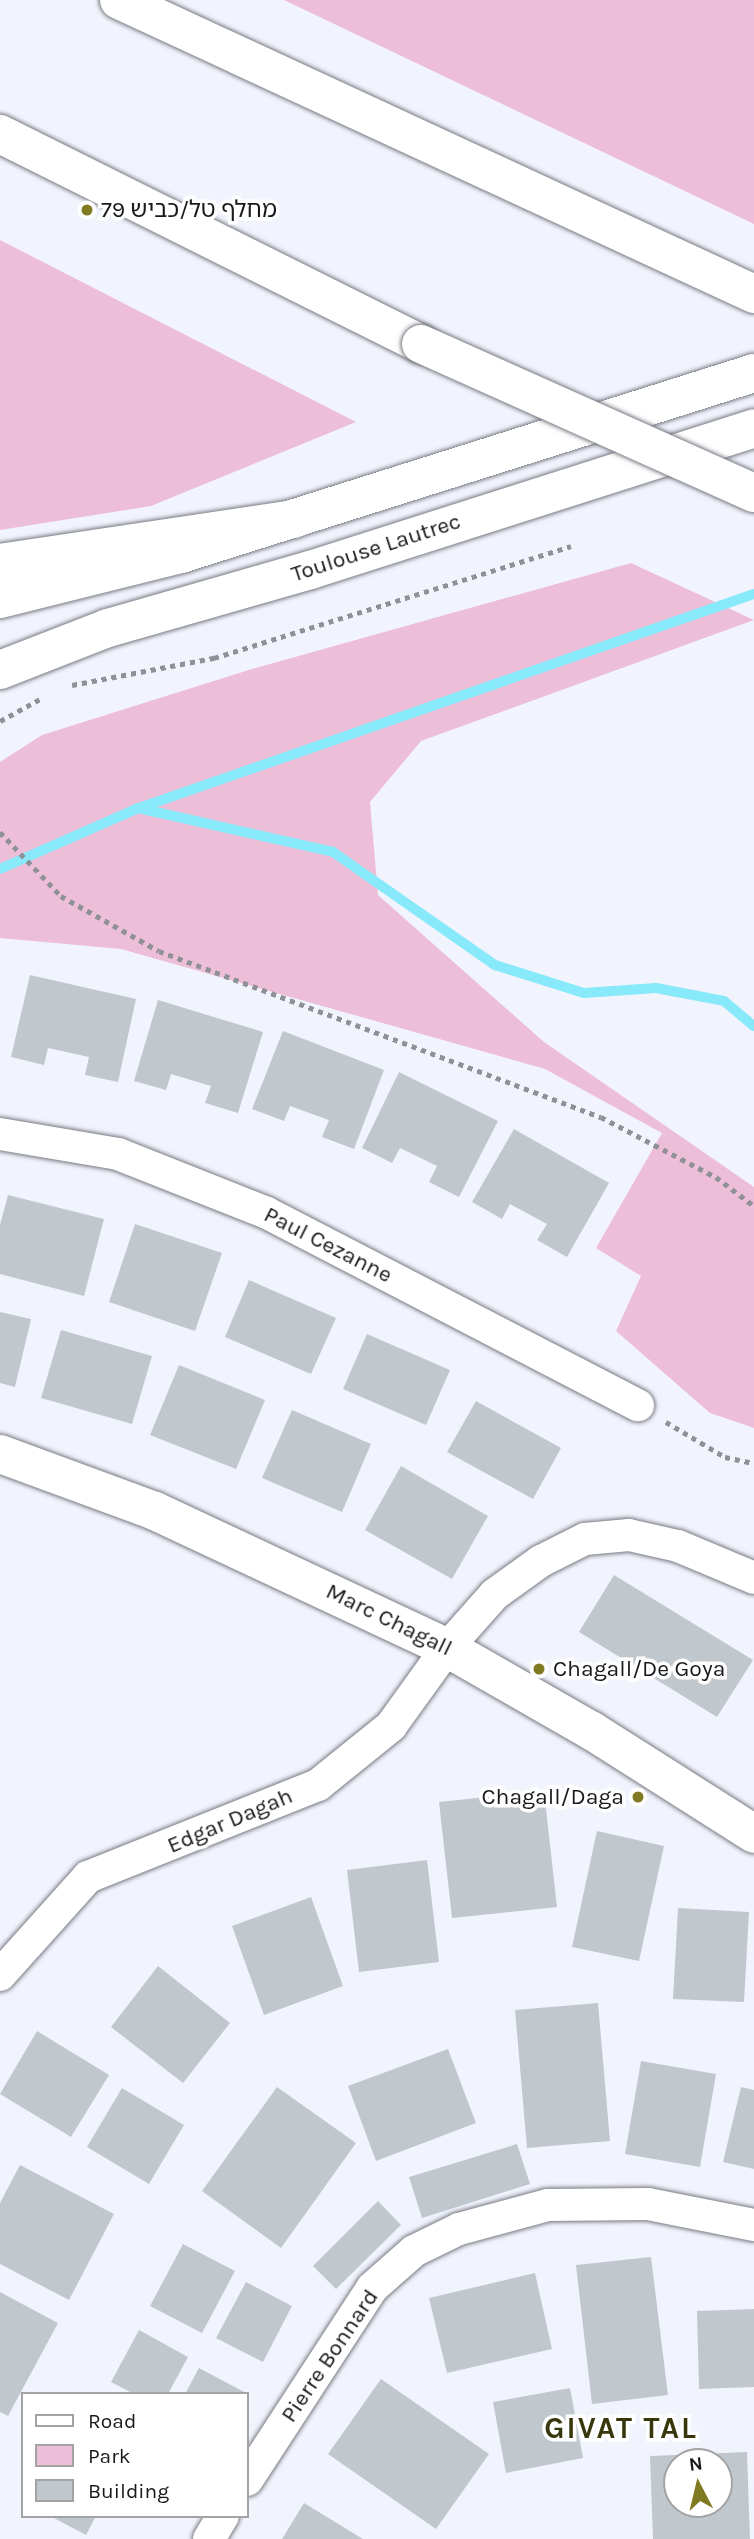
<!DOCTYPE html>
<meta charset="utf-8">
<style>
body{margin:0}
#map{position:relative;width:754px;height:2539px;overflow:hidden;background:#f2f4fd;font-family:Karla,"Noto Sans Hebrew",sans-serif}
div>[style]{position:absolute}
.green>*{inset:0;background:#edbed7}
.stream>*{height:10px;margin:-5px;padding:0 5px;transform-origin:5px;border-radius:5px;background:#87e9f9}
.building>*{inset:0;background:#c0c8ce}
.path>*{height:4.5px;margin-top:-2.25px;transform-origin:0;background:repeating-linear-gradient(90deg,#909197 0 5px,transparent 0 10px)}
.roads{filter:drop-shadow(0 0 2px #797b83) drop-shadow(0 0 2px #797b83)}
.street>*{height:32px;margin:-16px;padding:0 16px;transform-origin:16px;border-radius:16px;background:#fff}
.secondary>*{height:38px;margin:-19px;padding:0 19px;transform-origin:19px;border-radius:19px;background:#fff}
.highway>*{height:38px;margin:-19px;padding:0 19px;transform-origin:19px;border-radius:19px;background:#fff}
.bridges{filter:drop-shadow(0 0 2px #797b83) drop-shadow(0 0 2px #797b83)}
.highway-bridge>*{height:38px;margin:-19px;padding:0 19px;transform-origin:19px;border-radius:19px;background:#fff}
.dots>*{width:19px;height:19px;translate:-50% -50%;box-sizing:border-box;border:4px solid #fff;border-radius:50%}
span{translate:-50% -50%;white-space:nowrap;text-align:center;line-height:1.15;-webkit-text-stroke:7px #fff;paint-order:stroke}
.poi-label{font-size:23px;color:#18191c}
.left{translate:0 -50%;text-align:left}
.right{translate:-100% -50%;text-align:right}
.street-label{font-size:23px;color:#18191c}
.district-label{font-size:30px;color:#38360c;font-weight:700;letter-spacing:2px}
.legend{position:absolute;left:21px;top:2392px;width:228px;height:126px;box-sizing:border-box;background:#fff;border:2px solid #a3a3a4;margin:0;padding:9px 12px;list-style:none;font-size:21px;color:#18191c}
.legend li{display:flex;align-items:center;gap:14px;height:35px}
.legend b{width:35px;border:2px solid #a3a3a4}
.north{position:absolute;left:663px;top:2448px;width:70px;height:70px;box-sizing:border-box;background:#fff;border:2px solid #a3a3a4;border-radius:50%;rotate:353deg;font-size:19px;font-weight:700;line-height:28px;text-align:center;color:#18191c}
.north::after{content:'';display:block;margin:auto;width:24px;height:32px;background:#807b22;clip-path:polygon(50% 0,100% 100%,50% 72%,0 100%)}
</style>
<div id="map">
<div class="green">
<div style="clip-path:polygon(284px 0,754px 0,754px 224px)"></div>
<div style="clip-path:polygon(0 240px,356px 422px,151px 506px,0 530px)"></div>
<div style="clip-path:polygon(631px 563px,754px 620px,421px 741px,370px 802px,378px 895px,544px 1042px,754px 1187px,754px 1428px,710px 1413px,616px 1331px,641px 1276px,596px 1248px,662px 1133px,545px 1069px,121px 949px,0 938px,0 762px,42px 735px,252px 669px)"></div>
</div>
<div class="stream">
<div style="left:139px;top:808px;width:651px;rotate:-19.19deg"></div>
<div style="left:0;top:869px;width:151px;rotate:-23.8deg"></div>
<div style="left:138px;top:808px;width:200px;rotate:12.7deg"></div>
<div style="left:333px;top:852px;width:198px;rotate:34.9deg"></div>
<div style="left:495px;top:965px;width:93px;rotate:17.5deg"></div>
<div style="left:584px;top:993px;width:72px;rotate:-4deg"></div>
<div style="left:656px;top:988px;width:69px;rotate:10.8deg"></div>
<div style="left:724px;top:1001px;width:39px;rotate:40deg"></div>
</div>
<div class="building">
<div style="clip-path:polygon(30px 975px,136px 999px,118px 1082px,85px 1075px,89px 1057px,48px 1048px,44px 1065px,11px 1057px)"></div>
<div style="clip-path:polygon(158px 1000px,263px 1032px,238px 1113px,205px 1103px,211px 1086px,171px 1074px,166px 1090px,134px 1081px)"></div>
<div style="clip-path:polygon(283px 1031px,384px 1070px,354px 1149px,322px 1137px,329px 1120px,290px 1106px,284px 1121px,252px 1109px)"></div>
<div style="clip-path:polygon(399px 1072px,498px 1121px,459px 1197px,429px 1182px,437px 1166px,400px 1148px,392px 1163px,362px 1148px)"></div>
<div style="clip-path:polygon(514px 1129px,609px 1183px,567px 1257px,537px 1240px,547px 1224px,510px 1204px,502px 1219px,472px 1202px)"></div>
<div style="clip-path:polygon(8px 1195px,104px 1219px,84px 1296px,0 1274px,0 1225px)"></div>
<div style="clip-path:polygon(135px 1224px,222px 1253px,195px 1331px,109px 1302px)"></div>
<div style="clip-path:polygon(249px 1280px,336px 1318px,311px 1374px,225px 1337px)"></div>
<div style="clip-path:polygon(0 1312px,31px 1319px,15px 1387px,0 1383px)"></div>
<div style="clip-path:polygon(61px 1330px,152px 1356px,132px 1424px,41px 1398px)"></div>
<div style="clip-path:polygon(367px 1334px,450px 1370px,426px 1425px,343px 1389px)"></div>
<div style="clip-path:polygon(179px 1365px,265px 1400px,236px 1469px,150px 1435px)"></div>
<div style="clip-path:polygon(476px 1401px,561px 1448px,533px 1499px,447px 1452px)"></div>
<div style="clip-path:polygon(292px 1410px,371px 1444px,342px 1512px,262px 1478px)"></div>
<div style="clip-path:polygon(401px 1466px,488px 1516px,452px 1579px,365px 1530px)"></div>
<div style="clip-path:polygon(614px 1575px,753px 1660px,717px 1717px,579px 1632px)"></div>
<div style="clip-path:polygon(544px 1791px,557px 1907px,452px 1918px,439px 1802px)"></div>
<div style="clip-path:polygon(597px 1831px,664px 1846px,639px 1961px,572px 1947px)"></div>
<div style="clip-path:polygon(427px 1860px,439px 1962px,359px 1972px,347px 1870px)"></div>
<div style="clip-path:polygon(311px 1897px,343px 1986px,264px 2015px,232px 1926px)"></div>
<div style="clip-path:polygon(678px 1908px,749px 1912px,744px 2002px,673px 1999px)"></div>
<div style="clip-path:polygon(158px 1966px,230px 2023px,183px 2083px,111px 2027px)"></div>
<div style="clip-path:polygon(598px 2003px,610px 2141px,527px 2148px,515px 2010px)"></div>
<div style="clip-path:polygon(37px 2031px,109px 2075px,71px 2137px,0 2094px)"></div>
<div style="clip-path:polygon(448px 2049px,476px 2123px,376px 2161px,348px 2086px)"></div>
<div style="clip-path:polygon(641px 2061px,716px 2074px,700px 2167px,625px 2154px)"></div>
<div style="clip-path:polygon(277px 2087px,356px 2143px,281px 2248px,202px 2191px)"></div>
<div style="clip-path:polygon(741px 2087px,754px 2090px,754px 2169px,723px 2162px)"></div>
<div style="clip-path:polygon(122px 2088px,184px 2125px,149px 2184px,87px 2147px)"></div>
<div style="clip-path:polygon(517px 2144px,530px 2184px,422px 2218px,409px 2177px)"></div>
<div style="clip-path:polygon(20px 2165px,114px 2214px,69px 2300px,0 2264px,0 2203px)"></div>
<div style="clip-path:polygon(378px 2201px,401px 2225px,336px 2289px,313px 2266px)"></div>
<div style="clip-path:polygon(183px 2244px,235px 2271px,202px 2333px,150px 2306px)"></div>
<div style="clip-path:polygon(651px 2257px,668px 2395px,592px 2404px,576px 2265px)"></div>
<div style="clip-path:polygon(535px 2273px,552px 2349px,447px 2373px,429px 2298px)"></div>
<div style="clip-path:polygon(246px 2282px,292px 2306px,263px 2362px,216px 2338px)"></div>
<div style="clip-path:polygon(0 2292px,58px 2323px,8px 2416px,0 2412px)"></div>
<div style="clip-path:polygon(754px 2309px,754px 2387px,699px 2389px,697px 2311px)"></div>
<div style="clip-path:polygon(139px 2330px,188px 2357px,168px 2394px,134px 2394px,111px 2382px)"></div>
<div style="clip-path:polygon(199px 2368px,248px 2394px,185px 2394px)"></div>
<div style="clip-path:polygon(381px 2379px,489px 2454px,436px 2529px,328px 2454px)"></div>
<div style="clip-path:polygon(570px 2388px,583px 2458px,506px 2473px,493px 2402px)"></div>
<div style="clip-path:polygon(evenodd,747px 2452px,750px 2539px,653px 2539px,650px 2456px,747px 2452px,677px 2462px,719px 2462px,719px 2504px,677px 2504px,677px 2462px)"></div>
<div style="clip-path:polygon(304px 2503px,363px 2539px,282px 2539px)"></div>
<div style="clip-path:polygon(50px 2516px,96px 2516px,86px 2535px)"></div>
</div>
<div class="path">
<div style="left:72px;top:685px;width:145px;rotate:-10.8deg"></div>
<div style="left:214px;top:658px;width:374px;rotate:-17.4deg"></div>
<div style="left:0;top:721px;width:48px;rotate:-28.7deg"></div>
<div style="left:0;top:832px;width:88px;rotate:46.4deg"></div>
<div style="left:61px;top:896px;width:112px;rotate:29.3deg"></div>
<div style="left:159px;top:951px;width:472px;rotate:20.6deg"></div>
<div style="left:601px;top:1117px;width:130px;rotate:27.6deg"></div>
<div style="left:716px;top:1177px;width:48px;rotate:37.3deg"></div>
<div style="left:666px;top:1422px;width:69px;rotate:30.7deg"></div>
<div style="left:725px;top:1457px;width:30px;rotate:12deg"></div>
</div>
<div class="roads">
<div class="street">
<div style="left:0;top:1134px;width:120px;rotate:9.6deg"></div>
<div style="left:118px;top:1154px;width:160px;rotate:21.6deg"></div>
<div style="left:267px;top:1213px;width:418px;rotate:27.4deg"></div>
<div style="left:0;top:1975px;width:132px;rotate:-48.1deg"></div>
<div style="left:88px;top:1877px;width:248px;rotate:-21.8deg"></div>
<div style="left:318px;top:1785px;width:94px;rotate:-38.9deg"></div>
<div style="left:391px;top:1726px;width:96px;rotate:-54.3deg"></div>
<div style="left:447px;top:1648px;width:72px;rotate:-48.4deg"></div>
<div style="left:495px;top:1594px;width:57px;rotate:-35.7deg"></div>
<div style="left:541px;top:1561px;width:49px;rotate:-26.6deg"></div>
<div style="left:585px;top:1539px;width:44px;rotate:-5.2deg"></div>
<div style="left:629px;top:1535px;width:50px;rotate:12.7deg"></div>
<div style="left:678px;top:1546px;width:82px;rotate:22.8deg"></div>
<div style="left:247px;top:2480px;width:229px;rotate:-56.9deg"></div>
<div style="left:372px;top:2288px;width:56px;rotate:-41.4deg"></div>
<div style="left:414px;top:2251px;width:50px;rotate:-26.1deg"></div>
<div style="left:459px;top:2229px;width:92px;rotate:-15.1deg"></div>
<div style="left:548px;top:2205px;width:100px;rotate:-0.6deg"></div>
<div style="left:648px;top:2204px;width:108px;rotate:11.2deg"></div>
<div style="left:209px;top:2539px;width:27px;rotate:-59deg"></div>
</div>
<div class="secondary">
<div style="left:0;top:599px;width:187px;rotate:-14deg"></div>
<div style="left:181px;top:554px;width:601px;rotate:-17.53deg"></div>
<div style="left:0;top:670px;width:116px;rotate:-21.3deg"></div>
<div style="left:108px;top:628px;width:210px;rotate:-16deg"></div>
<div style="left:310px;top:570px;width:466px;rotate:-17.7deg"></div>
<div style="left:0;top:1454px;width:165px;rotate:20.2deg"></div>
<div style="left:155px;top:1511px;width:323px;rotate:25.1deg"></div>
<div style="left:447px;top:1648px;width:167px;rotate:29.8deg"></div>
<div style="left:592px;top:1731px;width:192px;rotate:32.4deg"></div>
</div>
<div class="highway">
<div style="left:119px;top:0;width:700px;rotate:24.84deg"></div>
<div style="left:0;top:134px;width:470px;rotate:26.5deg"></div>
<div style="left:0;top:563px;width:297px;rotate:-8.5deg"></div>
</div>
</div>
<div class="bridges">
<div class="highway-bridge">
<div style="left:421px;top:344px;width:365px;rotate:24.1deg"></div>
</div>
</div>
<div class="dots">
<div style="left:87px;top:210px;background:#807b22"></div>
<div style="left:539px;top:1669px;background:#807b22"></div>
<div style="left:638px;top:1797px;background:#807b22"></div>
</div>
<div class="poi-label">
<span class="left" style="left:101px;top:210px">מחלף טל/כביש 79</span>
<span class="left" style="left:553px;top:1669px">Chagall/De Goya</span>
<span class="right" style="left:624px;top:1797px">Chagall/Daga</span>
</div>
<div class="street-label">
<span style="left:376px;top:548px;rotate:-18deg">Toulouse Lautrec</span>
<span style="left:328px;top:1245px;rotate:27deg">Paul Cezanne</span>
<span style="left:389px;top:1620px;rotate:26deg">Marc Chagall</span>
<span style="left:230px;top:1821px;rotate:-23deg">Edgar Dagah</span>
<span style="left:330px;top:2356px;rotate:-56deg">Pierre Bonnard</span>
</div>
<div class="district-label">
<span style="left:621px;top:2428px">GIVAT TAL</span>
</div>
<ul class="legend">
<li><b style="height:9px;background:#fff"></b>Road</li>
<li><b style="height:19px;background:#edbed7"></b>Park</li>
<li><b style="height:19px;background:#c0c8ce"></b>Building</li>
</ul>
<div class="north">N</div>
</div>
